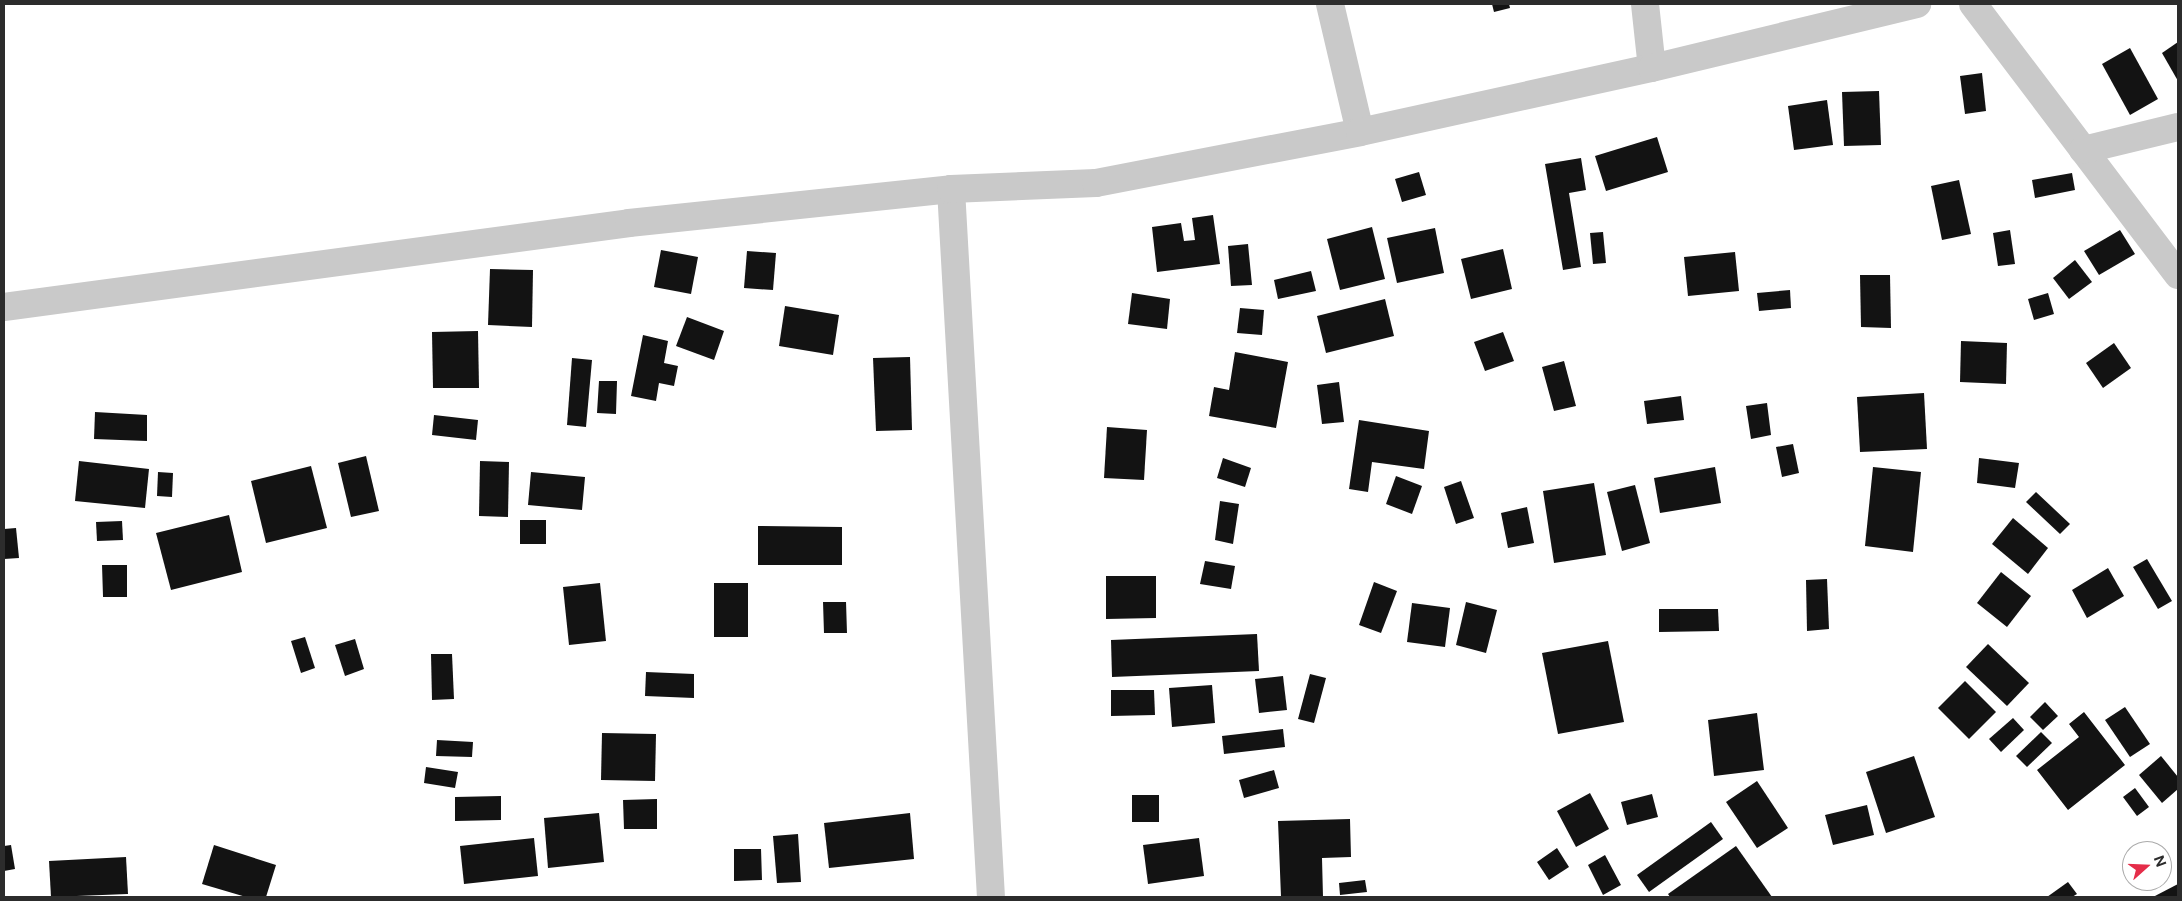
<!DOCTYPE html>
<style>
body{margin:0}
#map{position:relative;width:2182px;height:901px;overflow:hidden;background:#fff;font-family:"Public Sans",sans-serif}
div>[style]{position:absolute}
.building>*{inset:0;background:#131313}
.minor>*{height:28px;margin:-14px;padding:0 14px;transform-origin:14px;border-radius:14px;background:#c9c9c9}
span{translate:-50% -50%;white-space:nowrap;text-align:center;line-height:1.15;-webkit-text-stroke:5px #fff;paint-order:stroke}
.frame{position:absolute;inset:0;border:5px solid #2c2c2c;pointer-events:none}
.north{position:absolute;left:2122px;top:841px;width:50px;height:50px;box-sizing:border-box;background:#fff;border:1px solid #ababab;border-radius:50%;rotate:70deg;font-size:14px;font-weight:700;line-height:20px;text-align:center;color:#2c2c2c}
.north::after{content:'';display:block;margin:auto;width:18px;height:22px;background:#e52d49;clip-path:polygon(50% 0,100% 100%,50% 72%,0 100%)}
</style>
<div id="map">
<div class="building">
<div style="clip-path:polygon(1492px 4px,1509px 4px,1510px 8px,1494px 12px)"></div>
<div style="clip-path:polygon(2178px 42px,2178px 81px,2162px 53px)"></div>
<div style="clip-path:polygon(2130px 48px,2158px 99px,2130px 115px,2102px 64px)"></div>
<div style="clip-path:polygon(1982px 73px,1986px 111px,1965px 114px,1960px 76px)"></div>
<div style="clip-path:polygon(1879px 91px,1881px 145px,1844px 146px,1842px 92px)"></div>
<div style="clip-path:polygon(1827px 100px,1833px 145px,1794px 150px,1788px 106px)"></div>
<div style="clip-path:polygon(1657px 137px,1668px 172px,1606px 191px,1595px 156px)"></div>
<div style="clip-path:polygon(1581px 158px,1586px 190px,1569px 193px,1581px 267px,1563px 270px,1545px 164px)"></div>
<div style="clip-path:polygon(1419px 172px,1426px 195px,1402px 202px,1395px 179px)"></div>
<div style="clip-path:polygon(2072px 173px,2075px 190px,2035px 198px,2032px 180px)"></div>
<div style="clip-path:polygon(1959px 180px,1971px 234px,1942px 240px,1931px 186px)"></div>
<div style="clip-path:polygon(1213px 215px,1220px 264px,1157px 272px,1152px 227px,1181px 223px,1184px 241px,1195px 240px,1192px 218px)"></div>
<div style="clip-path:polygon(1372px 227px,1385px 279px,1340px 290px,1327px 239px)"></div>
<div style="clip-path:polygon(1435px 228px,1444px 273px,1397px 283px,1387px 238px)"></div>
<div style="clip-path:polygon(2010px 230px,2015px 264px,1998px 266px,1993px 233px)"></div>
<div style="clip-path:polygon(2120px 230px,2135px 254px,2099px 275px,2084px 251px)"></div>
<div style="clip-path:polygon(1603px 232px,1606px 263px,1593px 264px,1590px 233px)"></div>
<div style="clip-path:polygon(1248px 244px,1252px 285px,1231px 286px,1228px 246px)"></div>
<div style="clip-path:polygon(1503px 249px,1512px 289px,1471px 299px,1461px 259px)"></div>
<div style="clip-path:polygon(661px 250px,698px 257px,691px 294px,654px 287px)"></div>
<div style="clip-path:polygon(747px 251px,776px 253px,773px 290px,744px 288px)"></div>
<div style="clip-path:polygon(1735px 252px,1739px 291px,1688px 296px,1684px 257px)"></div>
<div style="clip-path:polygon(2075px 260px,2092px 282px,2069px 299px,2053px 278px)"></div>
<div style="clip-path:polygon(490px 269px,533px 270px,532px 327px,488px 325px)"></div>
<div style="clip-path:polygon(1311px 271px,1316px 291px,1278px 299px,1274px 280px)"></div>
<div style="clip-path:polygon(1860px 275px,1890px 275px,1891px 328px,1861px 327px)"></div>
<div style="clip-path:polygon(1790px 290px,1791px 308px,1759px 311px,1757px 293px)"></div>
<div style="clip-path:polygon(1132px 293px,1170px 299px,1167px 329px,1128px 324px)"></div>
<div style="clip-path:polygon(2048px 293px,2054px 314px,2034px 320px,2028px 299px)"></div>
<div style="clip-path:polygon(1385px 299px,1394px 336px,1326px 353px,1317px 316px)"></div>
<div style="clip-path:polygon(785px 306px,839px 315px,833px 355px,779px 346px)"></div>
<div style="clip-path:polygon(1240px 308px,1264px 310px,1262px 335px,1237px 333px)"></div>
<div style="clip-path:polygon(687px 317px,724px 331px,714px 360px,676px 346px)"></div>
<div style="clip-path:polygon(478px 331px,479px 388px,433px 388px,432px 332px)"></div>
<div style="clip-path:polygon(1503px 332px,1514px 361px,1485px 371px,1474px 342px)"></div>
<div style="clip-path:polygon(643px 335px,668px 341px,664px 363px,678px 366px,674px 386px,659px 383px,656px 401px,631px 396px)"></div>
<div style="clip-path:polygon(1961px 341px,2007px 343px,2006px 384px,1960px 382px)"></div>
<div style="clip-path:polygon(2114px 343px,2131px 368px,2103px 388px,2086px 363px)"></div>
<div style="clip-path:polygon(1235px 352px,1288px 362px,1276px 428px,1209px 416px,1214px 387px,1229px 390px)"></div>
<div style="clip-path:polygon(910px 357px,912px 430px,876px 431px,873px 358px)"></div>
<div style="clip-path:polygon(572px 358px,592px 360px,586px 427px,567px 425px)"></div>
<div style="clip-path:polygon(1564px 361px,1576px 406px,1554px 411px,1542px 367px)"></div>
<div style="clip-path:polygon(599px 381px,617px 381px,616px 414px,597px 413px)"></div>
<div style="clip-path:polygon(1339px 382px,1344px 422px,1322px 424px,1317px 385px)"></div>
<div style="clip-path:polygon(1924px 393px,1927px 449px,1860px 452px,1857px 397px)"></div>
<div style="clip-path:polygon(1681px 396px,1684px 420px,1647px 424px,1644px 401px)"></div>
<div style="clip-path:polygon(1767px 403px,1771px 435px,1751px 439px,1746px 406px)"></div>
<div style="clip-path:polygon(95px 412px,147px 415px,147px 441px,94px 439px)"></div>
<div style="clip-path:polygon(434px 415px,478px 420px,476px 440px,432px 435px)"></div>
<div style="clip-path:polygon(1359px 420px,1429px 431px,1424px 469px,1372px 462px,1368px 492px,1349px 489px)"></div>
<div style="clip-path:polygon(1107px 427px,1147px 430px,1144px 480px,1104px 478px)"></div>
<div style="clip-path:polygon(1793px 444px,1799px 473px,1782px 477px,1776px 447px)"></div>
<div style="clip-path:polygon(366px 456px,379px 511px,351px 517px,338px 463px)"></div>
<div style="clip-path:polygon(1223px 458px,1251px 468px,1245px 487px,1217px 478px)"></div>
<div style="clip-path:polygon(1979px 458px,2019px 463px,2015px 488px,1977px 483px)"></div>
<div style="clip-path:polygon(79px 461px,149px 469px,145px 508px,75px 501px)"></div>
<div style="clip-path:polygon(480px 461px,509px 462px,508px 517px,479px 516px)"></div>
<div style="clip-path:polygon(311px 466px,327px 528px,266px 543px,251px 481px)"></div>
<div style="clip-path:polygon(1715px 467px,1721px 503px,1660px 513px,1654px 478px)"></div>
<div style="clip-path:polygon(1873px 467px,1921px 472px,1913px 552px,1865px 546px)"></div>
<div style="clip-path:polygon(158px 472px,173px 473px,172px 497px,157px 496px)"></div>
<div style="clip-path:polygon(531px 472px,585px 477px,582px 510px,528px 505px)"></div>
<div style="clip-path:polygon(1396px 476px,1422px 486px,1412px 514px,1386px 504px)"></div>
<div style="clip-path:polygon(1461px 481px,1474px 518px,1456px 524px,1444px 487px)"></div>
<div style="clip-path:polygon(1594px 483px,1606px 555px,1554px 563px,1543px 491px)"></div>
<div style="clip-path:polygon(1635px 485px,1650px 543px,1622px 551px,1607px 492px)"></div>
<div style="clip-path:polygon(2036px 492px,2070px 524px,2060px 534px,2026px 502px)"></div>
<div style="clip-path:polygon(1220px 501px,1239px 504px,1233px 544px,1215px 540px)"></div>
<div style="clip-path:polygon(1527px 507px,1534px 543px,1508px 548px,1501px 513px)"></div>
<div style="clip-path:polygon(229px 515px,242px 572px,171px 590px,156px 533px)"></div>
<div style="clip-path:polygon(2013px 518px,2048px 548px,2028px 574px,1992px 544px)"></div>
<div style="clip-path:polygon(520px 520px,546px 520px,546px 544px,520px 544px)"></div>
<div style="clip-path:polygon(122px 521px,123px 540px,97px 541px,96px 522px)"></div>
<div style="clip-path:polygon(758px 526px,842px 527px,842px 565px,758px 565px)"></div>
<div style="clip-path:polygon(16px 528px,19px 558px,4px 559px,4px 529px)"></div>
<div style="clip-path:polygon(2147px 559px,2172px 601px,2158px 609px,2133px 567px)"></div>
<div style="clip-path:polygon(1205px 561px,1235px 566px,1231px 589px,1200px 584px)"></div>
<div style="clip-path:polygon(102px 565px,127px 565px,127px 597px,103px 597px)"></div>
<div style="clip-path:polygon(2108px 568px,2124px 596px,2087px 618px,2072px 590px)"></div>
<div style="clip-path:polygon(2001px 572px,2031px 596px,2007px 627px,1977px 603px)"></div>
<div style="clip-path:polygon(1106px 576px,1156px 576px,1156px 618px,1106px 619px)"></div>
<div style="clip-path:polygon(1827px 579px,1829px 629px,1807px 631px,1806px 580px)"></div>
<div style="clip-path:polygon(1374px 582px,1397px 591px,1381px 633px,1359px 625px)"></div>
<div style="clip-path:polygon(600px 583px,606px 641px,569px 645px,563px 587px)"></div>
<div style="clip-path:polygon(714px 583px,748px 583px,748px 637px,714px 637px)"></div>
<div style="clip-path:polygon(823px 602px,846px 602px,847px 633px,824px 633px)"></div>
<div style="clip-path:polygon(1466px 602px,1497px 610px,1486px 653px,1456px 645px)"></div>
<div style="clip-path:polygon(1412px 603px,1450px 608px,1445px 647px,1407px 642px)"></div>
<div style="clip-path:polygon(1659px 609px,1718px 609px,1719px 631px,1659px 632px)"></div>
<div style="clip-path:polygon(1257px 634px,1259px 671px,1112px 677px,1111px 640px)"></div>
<div style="clip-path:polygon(305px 637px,315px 668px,301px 673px,291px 641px)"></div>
<div style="clip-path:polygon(355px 639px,364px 669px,345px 676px,335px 645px)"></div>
<div style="clip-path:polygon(1608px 641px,1624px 722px,1558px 734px,1542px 653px)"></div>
<div style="clip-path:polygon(1988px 644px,2029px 683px,2007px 706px,1966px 667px)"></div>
<div style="clip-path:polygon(431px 654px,452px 654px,454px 699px,432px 700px)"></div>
<div style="clip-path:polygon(646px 672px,694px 674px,694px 698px,645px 696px)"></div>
<div style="clip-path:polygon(1310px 674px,1326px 678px,1314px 723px,1298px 719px)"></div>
<div style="clip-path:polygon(1283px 676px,1287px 710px,1259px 713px,1255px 679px)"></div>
<div style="clip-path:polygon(1965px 681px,1996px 712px,1969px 739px,1938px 708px)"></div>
<div style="clip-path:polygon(1212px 685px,1215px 723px,1172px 727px,1169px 688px)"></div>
<div style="clip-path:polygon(1111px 690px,1154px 690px,1155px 715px,1111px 716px)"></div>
<div style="clip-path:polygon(2045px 702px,2058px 716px,2043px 730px,2030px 717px)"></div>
<div style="clip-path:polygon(2125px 707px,2150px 744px,2130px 757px,2105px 720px)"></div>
<div style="clip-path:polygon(2084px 712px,2125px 765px,2068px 810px,2037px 770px,2079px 737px,2069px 724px)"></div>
<div style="clip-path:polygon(1757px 713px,1764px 770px,1714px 776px,1708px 720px)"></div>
<div style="clip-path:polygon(2013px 718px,2024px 730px,2001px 752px,1989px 739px)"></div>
<div style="clip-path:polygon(1283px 729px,1285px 747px,1224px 754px,1222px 736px)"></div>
<div style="clip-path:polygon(2041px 732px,2052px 743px,2027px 767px,2016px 756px)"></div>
<div style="clip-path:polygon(602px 733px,656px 734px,655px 781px,601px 780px)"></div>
<div style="clip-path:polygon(437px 740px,473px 742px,472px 757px,436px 756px)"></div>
<div style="clip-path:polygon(1914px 756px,1935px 817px,1886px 833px,1866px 772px)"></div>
<div style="clip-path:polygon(2161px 756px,2178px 777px,2178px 789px,2162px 803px,2139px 775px)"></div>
<div style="clip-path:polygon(426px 767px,458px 772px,455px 788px,424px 783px)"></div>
<div style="clip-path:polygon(1274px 770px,1279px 788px,1244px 798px,1239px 780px)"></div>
<div style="clip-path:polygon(1757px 781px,1788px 828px,1757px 848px,1726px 802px)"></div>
<div style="clip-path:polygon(2135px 788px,2149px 807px,2137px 816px,2123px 797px)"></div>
<div style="clip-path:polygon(1590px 793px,1609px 829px,1576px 847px,1557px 811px)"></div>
<div style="clip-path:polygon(1652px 794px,1658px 817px,1627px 825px,1621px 802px)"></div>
<div style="clip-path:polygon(1132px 795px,1159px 795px,1159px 822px,1132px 822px)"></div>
<div style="clip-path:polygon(501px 796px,501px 820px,455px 821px,455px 797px)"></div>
<div style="clip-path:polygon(657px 799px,657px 829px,624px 829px,623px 800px)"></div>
<div style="clip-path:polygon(1867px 805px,1874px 835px,1833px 845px,1825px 815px)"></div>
<div style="clip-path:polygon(599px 813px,604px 862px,548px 868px,544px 818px)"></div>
<div style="clip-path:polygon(910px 813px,914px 859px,829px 868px,824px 823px)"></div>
<div style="clip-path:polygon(1350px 819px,1351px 857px,1322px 858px,1323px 897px,1281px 897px,1278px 821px)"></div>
<div style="clip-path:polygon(1711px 822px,1723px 839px,1649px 892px,1637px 875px)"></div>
<div style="clip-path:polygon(798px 834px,801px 882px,777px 883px,773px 836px)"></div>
<div style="clip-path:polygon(534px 838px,538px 876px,464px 884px,460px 846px)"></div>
<div style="clip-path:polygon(1199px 838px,1204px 876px,1148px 884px,1143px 845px)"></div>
<div style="clip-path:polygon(11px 845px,15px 869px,4px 871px,4px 846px)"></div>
<div style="clip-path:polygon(214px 845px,276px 865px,266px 897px,246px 897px,202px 884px)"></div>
<div style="clip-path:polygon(1736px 846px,1772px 897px,1670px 897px,1668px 894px)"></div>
<div style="clip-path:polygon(1557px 848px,1569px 867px,1549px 880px,1537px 862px)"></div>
<div style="clip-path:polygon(734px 849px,761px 849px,762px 880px,734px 881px)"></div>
<div style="clip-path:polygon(1605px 855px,1621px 885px,1603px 895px,1588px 865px)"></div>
<div style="clip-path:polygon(126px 857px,128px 894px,51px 897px,49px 861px)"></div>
<div style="clip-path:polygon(1365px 880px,1367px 892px,1340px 895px,1339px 883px)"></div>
<div style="clip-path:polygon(2068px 882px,2077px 894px,2072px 897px,2047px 897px)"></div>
<div style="clip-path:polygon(2178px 884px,2178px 897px,2153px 897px)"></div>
</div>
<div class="minor">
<div style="left:1330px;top:4px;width:131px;rotate:76.8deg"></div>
<div style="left:1645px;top:4px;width:64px;rotate:83.8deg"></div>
<div style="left:1973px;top:4px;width:340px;rotate:52.9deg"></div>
<div style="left:2083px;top:150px;width:98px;rotate:-13.6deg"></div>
<div style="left:951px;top:189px;width:709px;rotate:86.77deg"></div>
<div style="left:4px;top:307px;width:631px;rotate:-7.65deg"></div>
<div style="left:629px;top:223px;width:324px;rotate:-6deg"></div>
<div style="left:951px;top:189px;width:145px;rotate:-2.4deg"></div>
<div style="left:1096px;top:183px;width:269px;rotate:-10.9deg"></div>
<div style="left:1360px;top:132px;width:299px;rotate:-12.4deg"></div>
<div style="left:1652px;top:68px;width:273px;rotate:-13.6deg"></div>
</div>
<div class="frame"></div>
<div class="north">N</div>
</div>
